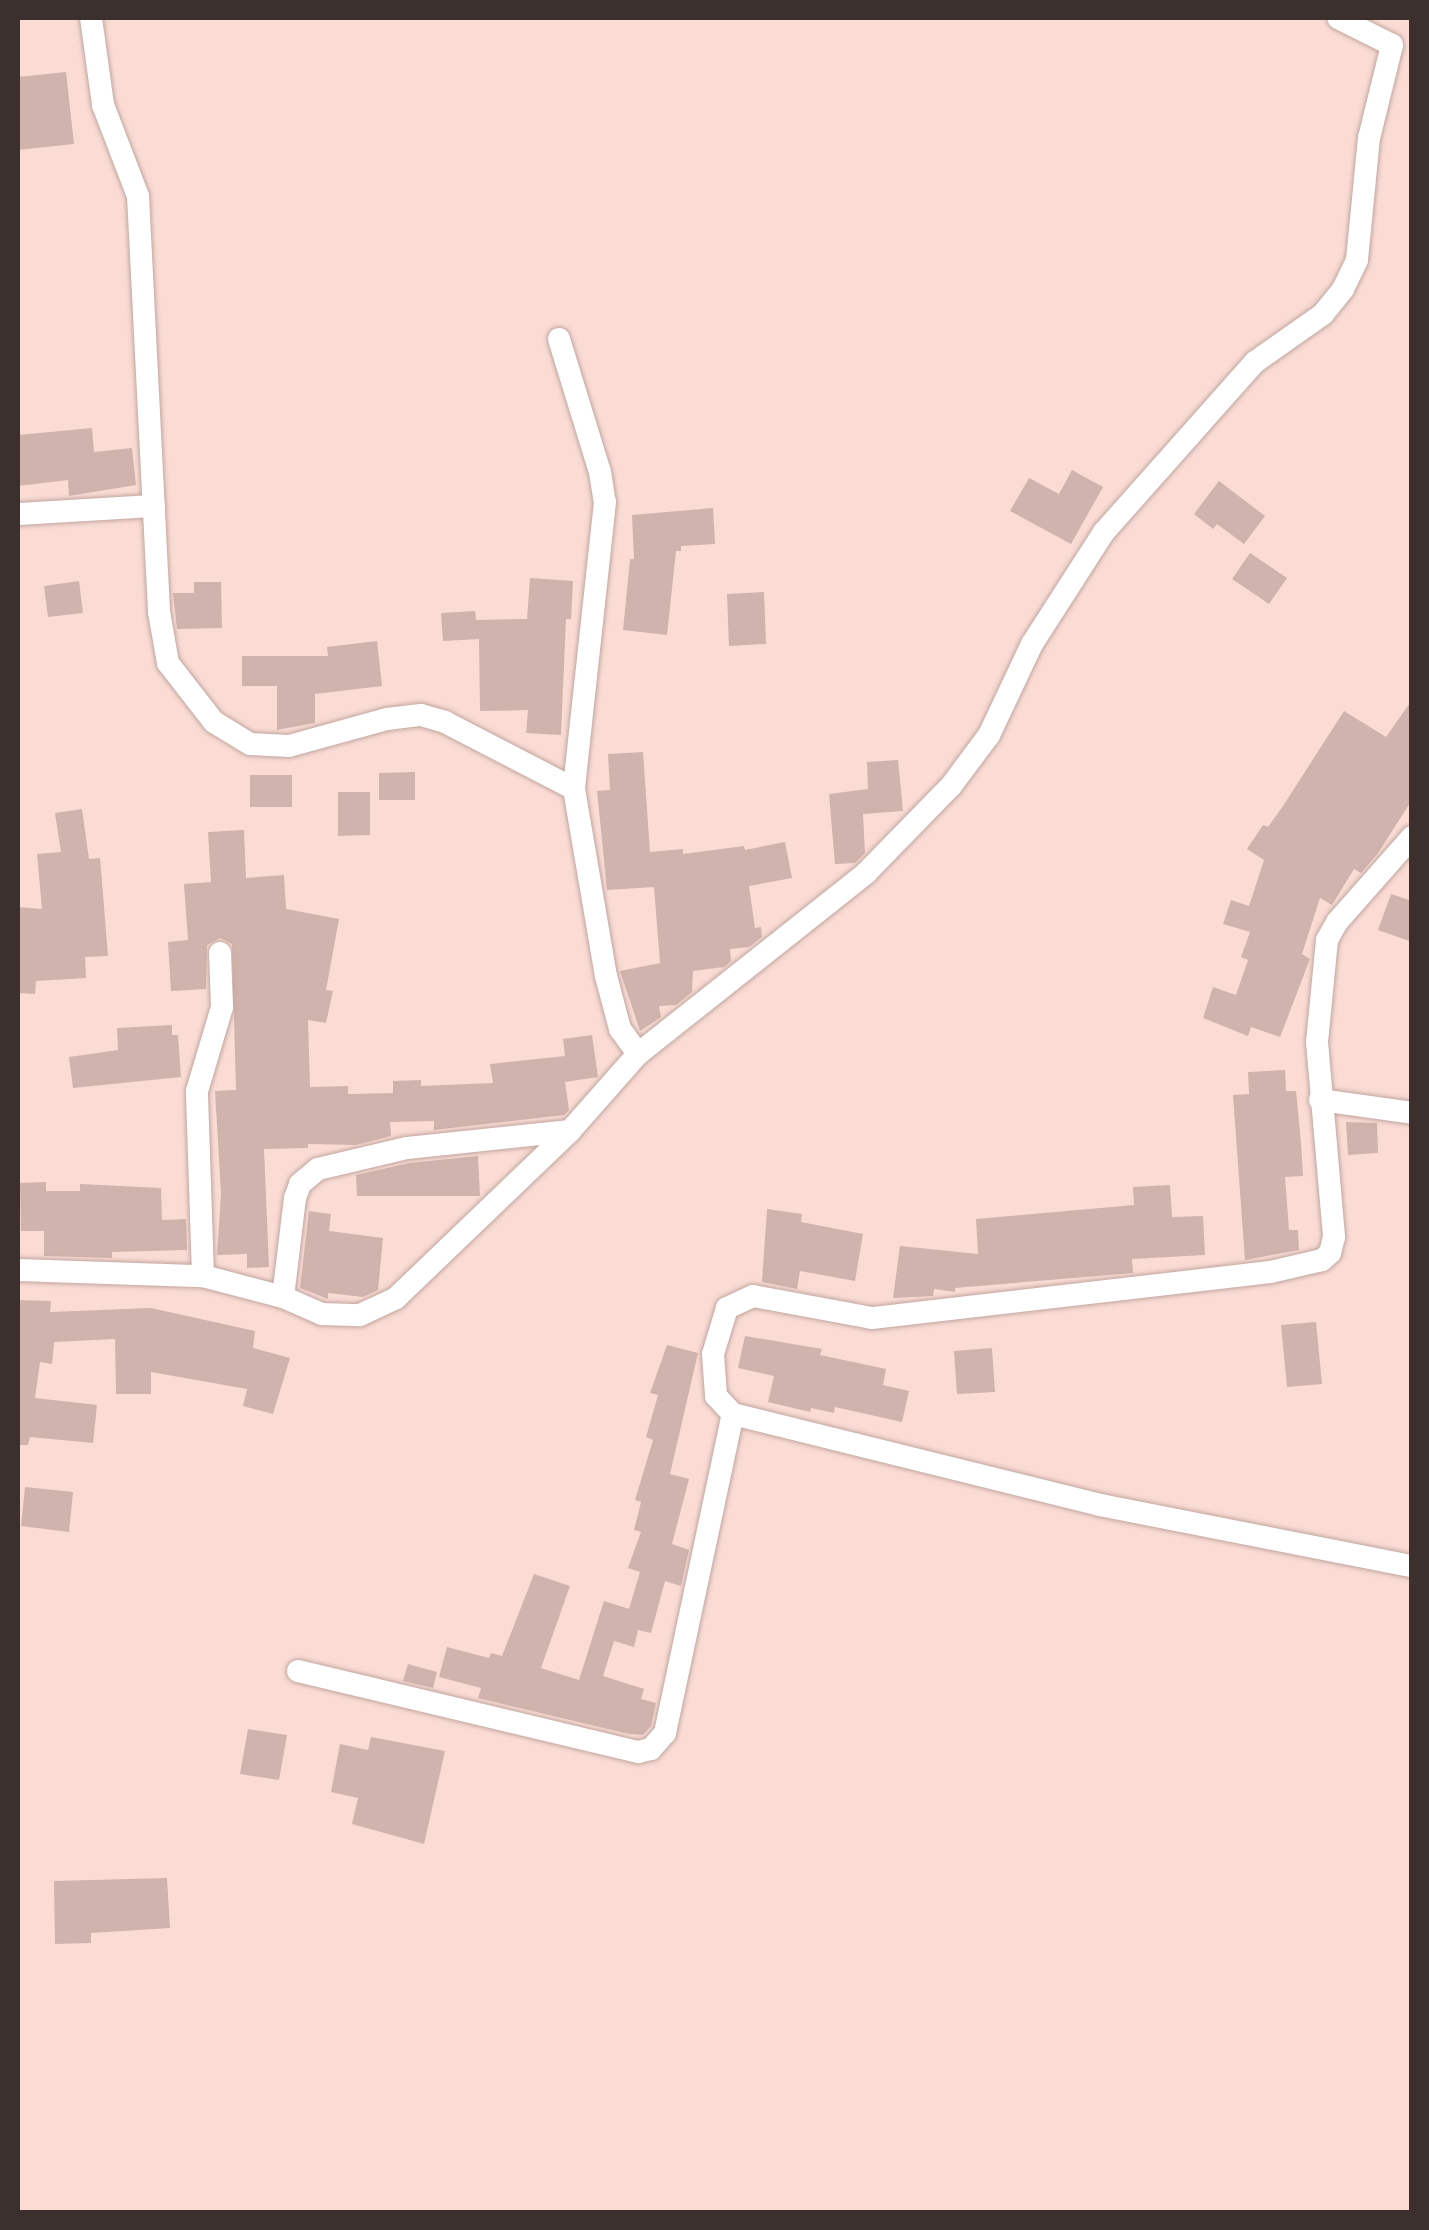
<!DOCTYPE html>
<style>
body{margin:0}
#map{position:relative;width:1429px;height:2230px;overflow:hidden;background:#fadcd5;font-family:"Fira Sans Condensed",sans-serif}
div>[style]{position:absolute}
.building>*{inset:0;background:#d0b3ac}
.roads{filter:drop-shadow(0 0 2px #c2a59f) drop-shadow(0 0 2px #c2a59f)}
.minor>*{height:22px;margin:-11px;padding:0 11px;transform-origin:11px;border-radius:11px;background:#fff}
span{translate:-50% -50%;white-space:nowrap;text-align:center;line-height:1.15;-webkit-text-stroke:8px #fadcd5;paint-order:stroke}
.frame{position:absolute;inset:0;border:20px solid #3b302d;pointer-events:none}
</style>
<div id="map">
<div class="building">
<div style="clip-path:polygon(66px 72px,74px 144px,18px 150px,18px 77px)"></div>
<div style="clip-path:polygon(92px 428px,94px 452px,132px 448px,136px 485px,69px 496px,68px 480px,18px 486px,18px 435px)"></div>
<div style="clip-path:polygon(1072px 470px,1103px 487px,1071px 544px,1010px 511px,1029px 478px,1059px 494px)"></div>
<div style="clip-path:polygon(1219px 481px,1265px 516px,1244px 544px,1217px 524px,1213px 529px,1194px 514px)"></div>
<div style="clip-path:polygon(713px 508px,715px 544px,681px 546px,681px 551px,676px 551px,667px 635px,623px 630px,630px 559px,634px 559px,632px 515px)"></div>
<div style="clip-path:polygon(1250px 553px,1287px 578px,1269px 604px,1232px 579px)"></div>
<div style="clip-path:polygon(530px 578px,573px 581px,571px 619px,566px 619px,561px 735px,526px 733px,528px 710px,480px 711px,479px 639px,443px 641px,441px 613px,475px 611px,476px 620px,527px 619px)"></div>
<div style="clip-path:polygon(79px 581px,83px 613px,48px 617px,44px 586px)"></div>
<div style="clip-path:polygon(194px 582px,221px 582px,222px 628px,177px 629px,173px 593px,194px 593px)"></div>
<div style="clip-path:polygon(764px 592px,766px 644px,729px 646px,727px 594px)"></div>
<div style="clip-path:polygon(377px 641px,382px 686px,315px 694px,315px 723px,277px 730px,277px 686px,242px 686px,242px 656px,328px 656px,327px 647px)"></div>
<div style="clip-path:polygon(1412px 700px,1412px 800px,1378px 853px,1361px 873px,1354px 869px,1332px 905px,1320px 898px,1302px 954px,1310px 959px,1280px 1037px,1251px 1027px,1248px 1036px,1203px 1018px,1213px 987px,1236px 995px,1248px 960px,1241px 957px,1250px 932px,1223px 924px,1231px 900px,1249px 906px,1264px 860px,1247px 849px,1263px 825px,1268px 827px,1283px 806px,1344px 711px,1386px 737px)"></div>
<div style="clip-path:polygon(643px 752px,650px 852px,683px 849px,683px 854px,744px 846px,745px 850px,785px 842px,792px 878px,749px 886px,755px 928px,761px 927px,762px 937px,749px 947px,730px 949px,731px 961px,724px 967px,693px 971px,692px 992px,676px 1005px,659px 1006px,661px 1017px,640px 1031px,620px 971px,660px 963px,654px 887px,607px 890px,597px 791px,610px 790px,608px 754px)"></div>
<div style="clip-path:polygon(898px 760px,903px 811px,863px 814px,865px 853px,855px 863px,835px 864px,829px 794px,868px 789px,867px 762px)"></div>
<div style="clip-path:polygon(415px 772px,415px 800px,379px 800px,379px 773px)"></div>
<div style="clip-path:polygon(250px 775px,292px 775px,292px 807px,250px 807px)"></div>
<div style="clip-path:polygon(338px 792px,370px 792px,370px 835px,338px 836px)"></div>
<div style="clip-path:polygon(82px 809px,89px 859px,100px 858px,108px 956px,85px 957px,86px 978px,36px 981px,35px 994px,18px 993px,18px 907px,42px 909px,37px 854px,61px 852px,55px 813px)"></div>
<div style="clip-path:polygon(244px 830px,246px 878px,284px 875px,286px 909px,339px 919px,326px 990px,333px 991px,326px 1023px,308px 1020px,310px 1087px,348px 1086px,348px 1094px,393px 1093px,393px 1081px,421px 1080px,421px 1086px,493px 1083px,490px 1064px,565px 1056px,563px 1039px,592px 1035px,598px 1077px,565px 1082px,569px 1110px,564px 1115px,434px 1130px,434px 1121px,390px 1122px,391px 1136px,356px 1145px,308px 1144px,308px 1148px,264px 1149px,269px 1267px,247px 1268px,247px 1254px,217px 1255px,221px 1194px,215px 1091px,236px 1090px,232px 944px,220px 938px,207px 945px,206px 989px,171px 991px,168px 942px,188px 940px,184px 884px,211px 882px,208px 832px)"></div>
<div style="clip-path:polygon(1391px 894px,1412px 901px,1412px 942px,1378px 930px)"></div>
<div style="clip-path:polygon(172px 1025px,172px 1035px,178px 1035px,181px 1077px,73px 1088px,69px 1057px,118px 1050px,117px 1028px)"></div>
<div style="clip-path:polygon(1285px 1070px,1286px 1091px,1296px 1091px,1301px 1143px,1303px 1176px,1285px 1177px,1289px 1230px,1298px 1230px,1299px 1250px,1245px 1260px,1233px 1095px,1249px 1094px,1248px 1072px)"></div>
<div style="clip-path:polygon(1346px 1122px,1377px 1123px,1378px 1153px,1348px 1155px)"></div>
<div style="clip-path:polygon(478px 1156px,480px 1196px,357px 1196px,356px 1175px,410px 1163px)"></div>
<div style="clip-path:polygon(46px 1182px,46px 1191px,80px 1191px,80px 1184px,161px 1188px,162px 1220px,186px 1219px,187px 1250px,112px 1252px,112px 1258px,44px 1256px,44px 1231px,21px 1231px,20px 1183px)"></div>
<div style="clip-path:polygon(1170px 1185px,1172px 1217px,1203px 1216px,1205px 1255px,1132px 1259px,1133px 1273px,955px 1288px,955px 1292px,934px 1289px,933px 1296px,893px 1298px,900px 1246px,978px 1254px,976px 1219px,1134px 1205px,1133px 1187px)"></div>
<div style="clip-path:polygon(767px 1209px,802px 1214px,801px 1222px,863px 1234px,855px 1281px,800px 1271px,797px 1289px,762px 1282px)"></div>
<div style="clip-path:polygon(309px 1211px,331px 1214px,329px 1231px,383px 1238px,378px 1290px,363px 1297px,328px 1293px,328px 1299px,300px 1288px)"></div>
<div style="clip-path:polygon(18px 1300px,51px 1301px,50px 1312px,151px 1308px,255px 1331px,253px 1348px,290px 1358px,273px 1414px,243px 1406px,247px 1389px,151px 1372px,151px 1394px,116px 1394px,115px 1339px,54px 1342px,52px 1364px,40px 1362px,35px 1398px,97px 1405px,93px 1443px,30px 1437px,28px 1445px,18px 1445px)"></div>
<div style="clip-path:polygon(1316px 1322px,1322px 1384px,1287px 1387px,1281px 1325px)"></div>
<div style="clip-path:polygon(745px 1336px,822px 1349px,820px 1355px,886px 1369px,883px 1385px,909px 1391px,902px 1422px,835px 1407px,834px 1413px,811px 1408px,810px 1412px,768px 1402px,774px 1376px,738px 1368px)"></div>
<div style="clip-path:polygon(667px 1345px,698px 1353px,670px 1474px,689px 1479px,672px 1544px,689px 1550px,681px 1586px,665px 1581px,651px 1633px,638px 1630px,634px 1647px,614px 1641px,603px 1676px,644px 1689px,641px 1699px,656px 1703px,651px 1726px,643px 1735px,629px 1734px,478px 1698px,481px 1688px,439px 1677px,447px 1647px,489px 1658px,491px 1653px,502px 1656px,534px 1574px,570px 1586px,541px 1668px,579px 1680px,604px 1601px,629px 1609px,640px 1572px,628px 1568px,641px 1532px,634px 1530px,641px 1502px,635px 1500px,653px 1440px,646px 1437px,658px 1395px,650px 1393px)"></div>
<div style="clip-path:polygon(992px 1348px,995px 1392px,957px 1394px,954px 1351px)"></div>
<div style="clip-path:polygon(25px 1487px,73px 1492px,69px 1532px,21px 1526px)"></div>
<div style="clip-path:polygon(408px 1664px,437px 1672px,433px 1688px,403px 1681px)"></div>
<div style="clip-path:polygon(248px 1729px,287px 1735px,279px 1780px,240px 1774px)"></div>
<div style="clip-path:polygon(371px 1737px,445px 1751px,424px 1844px,352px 1824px,358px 1798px,331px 1792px,340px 1744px,368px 1750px)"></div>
<div style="clip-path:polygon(167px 1878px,170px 1928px,91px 1933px,91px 1943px,55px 1944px,54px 1881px)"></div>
</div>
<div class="roads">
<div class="minor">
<div style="left:91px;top:18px;width:88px;rotate:82.1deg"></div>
<div style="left:103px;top:105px;width:97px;rotate:69deg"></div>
<div style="left:138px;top:196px;width:417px;rotate:87.1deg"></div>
<div style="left:159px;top:612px;width:52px;rotate:80deg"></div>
<div style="left:168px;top:663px;width:75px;rotate:52.1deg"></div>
<div style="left:214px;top:722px;width:42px;rotate:31.4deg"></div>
<div style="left:250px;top:744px;width:39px;rotate:3deg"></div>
<div style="left:289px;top:746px;width:102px;rotate:-15.4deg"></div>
<div style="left:387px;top:719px;width:34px;rotate:-7deg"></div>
<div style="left:421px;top:715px;width:25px;rotate:16deg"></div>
<div style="left:445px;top:722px;width:145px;rotate:27.4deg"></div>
<div style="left:559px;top:339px;width:139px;rotate:72.9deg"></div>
<div style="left:600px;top:472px;width:30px;rotate:81deg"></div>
<div style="left:605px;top:502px;width:289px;rotate:96.2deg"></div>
<div style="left:574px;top:789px;width:190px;rotate:80.3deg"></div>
<div style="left:606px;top:976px;width:55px;rotate:75.2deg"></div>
<div style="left:620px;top:1029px;width:31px;rotate:54deg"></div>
<div style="left:18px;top:514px;width:136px;rotate:-3.4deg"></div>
<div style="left:1412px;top:837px;width:113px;rotate:131.4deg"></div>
<div style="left:1337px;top:922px;width:21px;rotate:119deg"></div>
<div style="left:1327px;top:940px;width:102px;rotate:95.6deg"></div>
<div style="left:1317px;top:1042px;width:196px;rotate:85deg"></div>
<div style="left:1334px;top:1237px;width:16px;rotate:104deg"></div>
<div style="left:1330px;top:1253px;width:11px;rotate:139deg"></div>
<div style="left:1322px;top:1260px;width:53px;rotate:167deg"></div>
<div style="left:1270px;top:1272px;width:401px;rotate:173.4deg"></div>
<div style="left:872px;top:1318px;width:121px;rotate:-169.5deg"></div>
<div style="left:753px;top:1296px;width:29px;rotate:155deg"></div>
<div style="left:727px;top:1308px;width:48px;rotate:106.9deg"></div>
<div style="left:713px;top:1354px;width:42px;rotate:85.9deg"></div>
<div style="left:716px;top:1396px;width:25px;rotate:47deg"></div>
<div style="left:733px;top:1414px;width:378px;rotate:13.9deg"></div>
<div style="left:1100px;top:1505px;width:318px;rotate:11.1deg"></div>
<div style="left:1320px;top:1100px;width:93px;rotate:8deg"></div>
<div style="left:18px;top:1270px;width:185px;rotate:1.9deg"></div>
<div style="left:203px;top:1276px;width:83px;rotate:14.7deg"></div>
<div style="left:283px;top:1297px;width:43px;rotate:23.6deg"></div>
<div style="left:322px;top:1314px;width:38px;rotate:2deg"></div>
<div style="left:360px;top:1315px;width:40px;rotate:-25deg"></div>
<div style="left:396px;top:1298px;width:241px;rotate:-43.8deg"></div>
<div style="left:570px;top:1131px;width:103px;rotate:-48.6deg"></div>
<div style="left:638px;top:1054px;width:291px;rotate:-38.4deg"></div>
<div style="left:866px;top:873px;width:122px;rotate:-45.7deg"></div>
<div style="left:951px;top:786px;width:64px;rotate:-53.3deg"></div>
<div style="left:989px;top:735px;width:101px;rotate:-64.7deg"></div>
<div style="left:1032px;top:644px;width:133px;rotate:-57.3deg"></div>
<div style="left:1104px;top:532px;width:227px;rotate:-48.4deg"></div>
<div style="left:1255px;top:362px;width:83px;rotate:-35.2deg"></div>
<div style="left:1323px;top:314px;width:32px;rotate:-51deg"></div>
<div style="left:1343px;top:289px;width:32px;rotate:-64deg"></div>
<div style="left:1357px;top:260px;width:123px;rotate:-84.4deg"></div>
<div style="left:1369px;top:138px;width:96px;rotate:-76.1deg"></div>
<div style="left:1392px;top:45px;width:60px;rotate:-153.4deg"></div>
<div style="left:203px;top:1276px;width:185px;rotate:-91.9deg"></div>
<div style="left:197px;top:1091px;width:88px;rotate:-73.4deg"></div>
<div style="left:222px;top:1007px;width:54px;rotate:-92.1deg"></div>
<div style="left:283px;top:1297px;width:100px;rotate:-83.1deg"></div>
<div style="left:295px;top:1198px;width:15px;rotate:-70deg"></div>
<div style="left:300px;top:1184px;width:23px;rotate:-40deg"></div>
<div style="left:318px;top:1169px;width:91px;rotate:-13.3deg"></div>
<div style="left:407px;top:1148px;width:164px;rotate:-6deg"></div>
<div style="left:298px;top:1671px;width:350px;rotate:13.4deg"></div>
<div style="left:638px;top:1752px;width:13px;rotate:-13deg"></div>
<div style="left:651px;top:1749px;width:21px;rotate:-49deg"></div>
<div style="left:665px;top:1733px;width:326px;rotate:-78deg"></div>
</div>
</div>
<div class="frame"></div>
</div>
